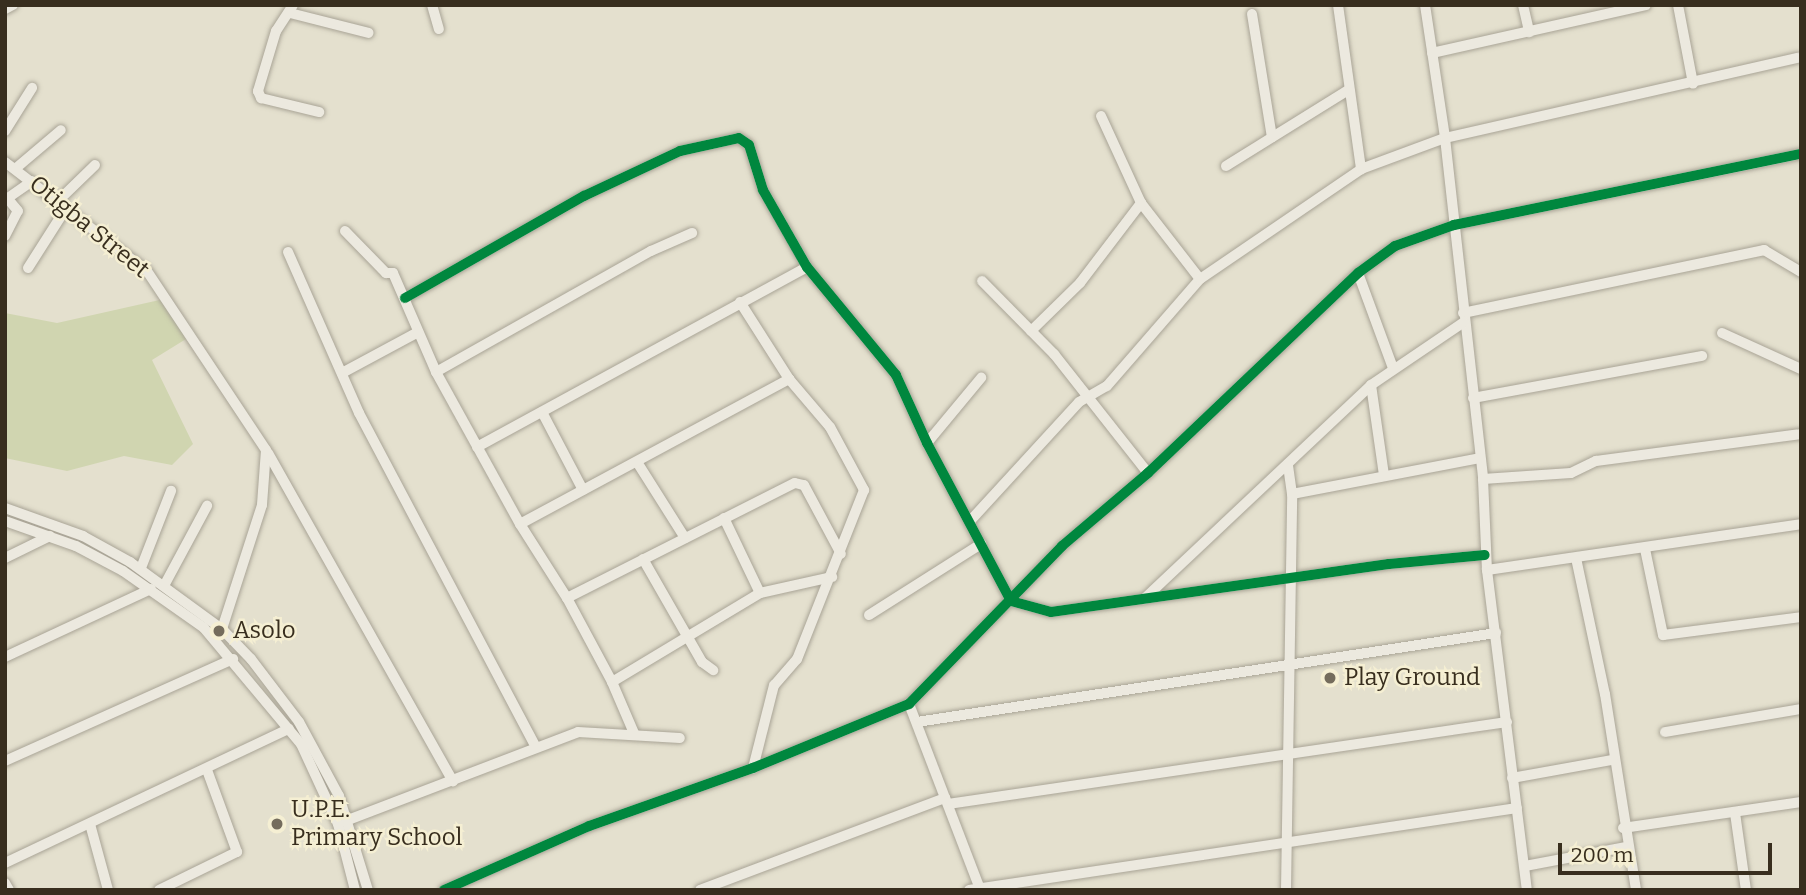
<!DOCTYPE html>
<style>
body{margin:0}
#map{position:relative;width:1806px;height:895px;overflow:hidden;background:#e4e0ce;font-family:Bitter,serif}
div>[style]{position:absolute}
.green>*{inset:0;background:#d0d5b0}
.roads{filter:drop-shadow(0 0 2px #a9a496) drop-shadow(0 0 2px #a9a496)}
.minor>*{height:10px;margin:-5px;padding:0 5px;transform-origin:5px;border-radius:5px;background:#ece9df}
.cycleway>*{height:10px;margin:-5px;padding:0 5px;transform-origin:5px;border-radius:5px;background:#00873e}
.dots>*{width:19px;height:19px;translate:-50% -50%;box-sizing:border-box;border:4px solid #f5efd3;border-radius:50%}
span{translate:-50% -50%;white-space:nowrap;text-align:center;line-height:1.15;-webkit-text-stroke:5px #f5efd3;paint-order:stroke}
.street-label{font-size:24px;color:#382e1e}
.poi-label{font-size:24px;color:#382e1e}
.left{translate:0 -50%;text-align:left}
.frame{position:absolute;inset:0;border:7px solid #382e1e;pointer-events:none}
.scale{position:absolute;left:1558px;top:843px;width:214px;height:32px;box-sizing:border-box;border:4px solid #382e1e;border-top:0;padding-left:9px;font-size:21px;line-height:24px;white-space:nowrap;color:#382e1e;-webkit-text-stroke:5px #f5efd3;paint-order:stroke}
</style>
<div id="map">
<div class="green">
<div style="clip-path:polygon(164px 299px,186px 339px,152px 360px,193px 444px,172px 465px,124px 456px,67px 471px,5px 458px,5px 313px,57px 323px)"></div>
</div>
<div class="roads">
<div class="minor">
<div style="left:293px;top:5px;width:31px;rotate:123deg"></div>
<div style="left:276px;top:31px;width:63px;rotate:106.7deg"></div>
<div style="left:258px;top:91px;width:8px;rotate:67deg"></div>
<div style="left:261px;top:98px;width:60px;rotate:13.6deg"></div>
<div style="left:432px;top:5px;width:25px;rotate:74deg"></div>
<div style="left:1338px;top:5px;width:166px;rotate:82deg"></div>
<div style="left:1425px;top:5px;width:134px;rotate:81.4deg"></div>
<div style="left:1445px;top:138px;width:343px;rotate:83.6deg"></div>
<div style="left:1483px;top:479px;width:91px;rotate:87.5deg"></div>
<div style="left:1487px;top:570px;width:322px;rotate:82.9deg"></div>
<div style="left:1523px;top:5px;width:28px;rotate:77deg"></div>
<div style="left:1678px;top:5px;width:80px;rotate:79.2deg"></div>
<div style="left:5px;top:9px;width:9px;rotate:-27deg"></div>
<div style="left:290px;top:13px;width:81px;rotate:14.2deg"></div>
<div style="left:1252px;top:14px;width:125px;rotate:80.8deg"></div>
<div style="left:1432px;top:53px;width:219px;rotate:-12.6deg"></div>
<div style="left:1101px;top:116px;width:96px;rotate:65.3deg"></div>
<div style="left:1141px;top:203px;width:96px;rotate:52.2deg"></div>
<div style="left:5px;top:131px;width:51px;rotate:-57.9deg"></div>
<div style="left:5px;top:162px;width:179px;rotate:37.5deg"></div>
<div style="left:147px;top:271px;width:215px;rotate:56.4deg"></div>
<div style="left:266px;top:450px;width:55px;rotate:94.2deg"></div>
<div style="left:262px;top:505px;width:130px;rotate:107.9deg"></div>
<div style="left:1226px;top:166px;width:144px;rotate:-31.9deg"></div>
<div style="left:15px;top:169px;width:60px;rotate:-40.3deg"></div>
<div style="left:5px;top:200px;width:33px;rotate:-35deg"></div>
<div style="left:57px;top:202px;width:53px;rotate:-44.2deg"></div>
<div style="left:345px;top:231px;width:59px;rotate:45.7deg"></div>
<div style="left:386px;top:273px;width:7px"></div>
<div style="left:393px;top:273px;width:108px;rotate:66.5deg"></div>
<div style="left:436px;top:372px;width:174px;rotate:61.1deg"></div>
<div style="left:520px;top:524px;width:88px;rotate:57.6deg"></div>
<div style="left:567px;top:598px;width:95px;rotate:61.8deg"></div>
<div style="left:612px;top:682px;width:56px;rotate:66.7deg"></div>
<div style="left:5px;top:236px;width:28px;rotate:-63deg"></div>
<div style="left:18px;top:211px;width:17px;rotate:-130deg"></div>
<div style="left:288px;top:252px;width:176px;rotate:66.2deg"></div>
<div style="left:359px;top:413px;width:378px;rotate:62.1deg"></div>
<div style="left:28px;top:268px;width:69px;rotate:-57.5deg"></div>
<div style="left:1358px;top:273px;width:101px;rotate:69.8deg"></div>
<div style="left:982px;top:281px;width:103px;rotate:45.4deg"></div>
<div style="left:1054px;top:354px;width:152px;rotate:51.7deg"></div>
<div style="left:405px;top:298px;width:206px;rotate:-29.7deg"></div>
<div style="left:584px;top:196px;width:106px;rotate:-25.1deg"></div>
<div style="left:680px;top:151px;width:60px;rotate:-12.4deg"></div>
<div style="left:739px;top:138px;width:12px;rotate:35deg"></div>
<div style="left:749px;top:145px;width:47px;rotate:72.7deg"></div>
<div style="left:763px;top:190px;width:89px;rotate:60.3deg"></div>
<div style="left:807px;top:267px;width:140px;rotate:50.5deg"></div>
<div style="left:896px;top:375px;width:75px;rotate:65.5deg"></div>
<div style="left:927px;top:443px;width:179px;rotate:62deg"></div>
<div style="left:1011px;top:601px;width:41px;rotate:15.4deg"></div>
<div style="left:1051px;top:612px;width:341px;rotate:-8.1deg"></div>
<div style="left:1389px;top:564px;width:96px;rotate:-5.4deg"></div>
<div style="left:740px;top:302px;width:91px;rotate:57.5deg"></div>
<div style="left:789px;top:379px;width:63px;rotate:49.5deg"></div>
<div style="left:830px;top:427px;width:72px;rotate:61.6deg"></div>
<div style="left:864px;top:490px;width:182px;rotate:111.6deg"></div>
<div style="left:797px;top:659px;width:35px;rotate:131deg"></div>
<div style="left:774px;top:685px;width:86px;rotate:104.2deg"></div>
<div style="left:1463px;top:313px;width:308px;rotate:-11.8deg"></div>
<div style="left:1764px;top:250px;width:43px;rotate:30.7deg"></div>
<div style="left:1031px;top:331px;width:69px;rotate:-44.4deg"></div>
<div style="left:1080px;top:283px;width:101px;rotate:-52.7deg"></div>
<div style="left:1722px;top:333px;width:87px;rotate:24.5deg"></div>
<div style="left:436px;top:372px;width:247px;rotate:-29.4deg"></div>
<div style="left:651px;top:251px;width:45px;rotate:-23.7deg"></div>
<div style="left:342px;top:373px;width:86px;rotate:-28.3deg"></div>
<div style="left:1371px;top:385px;width:91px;rotate:81.8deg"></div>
<div style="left:1473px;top:398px;width:233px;rotate:-10.4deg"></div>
<div style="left:542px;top:412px;width:88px;rotate:62.3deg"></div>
<div style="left:927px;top:443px;width:85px;rotate:-50.3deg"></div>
<div style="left:477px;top:447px;width:376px;rotate:-28.6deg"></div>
<div style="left:268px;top:453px;width:377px;rotate:60.6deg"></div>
<div style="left:637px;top:462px;width:90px;rotate:57.7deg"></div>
<div style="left:1483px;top:479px;width:88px;rotate:-3.9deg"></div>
<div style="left:1571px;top:473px;width:28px;rotate:-26deg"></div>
<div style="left:1596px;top:461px;width:207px;rotate:-7.5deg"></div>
<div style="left:1292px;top:494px;width:191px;rotate:-10.8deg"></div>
<div style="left:5px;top:508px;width:83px;rotate:19.7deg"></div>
<div style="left:83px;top:536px;width:54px;rotate:29deg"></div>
<div style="left:130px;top:562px;width:114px;rotate:36.1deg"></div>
<div style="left:222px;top:629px;width:42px;rotate:46deg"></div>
<div style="left:251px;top:659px;width:79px;rotate:52.7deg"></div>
<div style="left:299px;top:722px;width:84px;rotate:61.6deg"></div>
<div style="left:339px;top:796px;width:98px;rotate:72.9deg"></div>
<div style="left:724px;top:518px;width:83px;rotate:64.4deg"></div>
<div style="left:5px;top:521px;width:75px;rotate:19.4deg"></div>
<div style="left:76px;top:546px;width:53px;rotate:28deg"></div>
<div style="left:123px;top:571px;width:99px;rotate:35.1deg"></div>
<div style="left:204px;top:628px;width:151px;rotate:50.1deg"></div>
<div style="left:301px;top:744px;width:88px;rotate:65.2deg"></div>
<div style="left:338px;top:824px;width:68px;rotate:75.6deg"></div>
<div style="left:970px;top:521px;width:161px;rotate:-47.5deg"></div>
<div style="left:1079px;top:402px;width:32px;rotate:-30deg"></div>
<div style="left:1107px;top:386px;width:142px;rotate:-49deg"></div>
<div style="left:1200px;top:279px;width:195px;rotate:-34.3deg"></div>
<div style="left:1361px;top:169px;width:90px;rotate:-20.3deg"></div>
<div style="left:1445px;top:138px;width:362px;rotate:-12.8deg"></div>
<div style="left:520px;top:524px;width:306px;rotate:-28.3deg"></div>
<div style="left:1645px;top:549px;width:88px;rotate:78.2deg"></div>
<div style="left:1663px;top:635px;width:139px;rotate:-7.4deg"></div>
<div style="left:5px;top:558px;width:50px;rotate:-26.1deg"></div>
<div style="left:1576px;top:558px;width:139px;rotate:78deg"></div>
<div style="left:1605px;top:694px;width:198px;rotate:81deg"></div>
<div style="left:643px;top:559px;width:119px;rotate:60.2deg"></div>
<div style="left:702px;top:662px;width:14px;rotate:36deg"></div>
<div style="left:141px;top:568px;width:83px;rotate:-68.7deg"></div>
<div style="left:1487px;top:570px;width:317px;rotate:-8.3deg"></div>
<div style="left:165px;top:584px;width:89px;rotate:-61.7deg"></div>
<div style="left:567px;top:598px;width:255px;rotate:-26.8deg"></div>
<div style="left:795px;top:483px;width:9px;rotate:13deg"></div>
<div style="left:804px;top:485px;width:78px;rotate:61.8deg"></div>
<div style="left:1144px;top:599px;width:312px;rotate:-43.3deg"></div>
<div style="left:1371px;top:385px;width:112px;rotate:-34.1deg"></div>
<div style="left:869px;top:615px;width:133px;rotate:-32.4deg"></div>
<div style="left:5px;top:657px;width:161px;rotate:-25deg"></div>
<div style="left:612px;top:682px;width:173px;rotate:-31deg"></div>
<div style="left:760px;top:593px;width:74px;rotate:-12.5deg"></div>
<div style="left:909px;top:704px;width:198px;rotate:69deg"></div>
<div style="left:917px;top:722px;width:586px;rotate:-8.74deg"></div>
<div style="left:1665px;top:732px;width:138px;rotate:-9.6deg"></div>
<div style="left:5px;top:761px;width:250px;rotate:-24.1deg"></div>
<div style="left:1512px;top:778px;width:102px;rotate:-10.2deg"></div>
<div style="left:948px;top:804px;width:565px;rotate:-8.35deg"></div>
<div style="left:1735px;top:813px;width:78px;rotate:81.9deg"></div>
<div style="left:348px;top:820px;width:246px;rotate:-20.9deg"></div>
<div style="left:578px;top:732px;width:102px;rotate:3.4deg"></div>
<div style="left:90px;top:824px;width:68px;rotate:74.7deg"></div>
<div style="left:1623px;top:828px;width:180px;rotate:-8.3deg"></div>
<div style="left:5px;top:863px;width:314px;rotate:-25.3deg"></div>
<div style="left:1525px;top:866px;width:103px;rotate:-10.7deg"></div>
<div style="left:5px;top:883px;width:8px;rotate:60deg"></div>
<div style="left:159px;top:890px;width:87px;rotate:-26deg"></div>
<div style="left:237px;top:852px;width:87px;rotate:-110.1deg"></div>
<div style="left:444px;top:890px;width:158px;rotate:-23.8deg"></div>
<div style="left:589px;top:826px;width:174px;rotate:-19.5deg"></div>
<div style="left:753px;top:768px;width:169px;rotate:-22.3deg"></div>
<div style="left:909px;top:704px;width:220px;rotate:-45.9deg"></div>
<div style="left:1062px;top:546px;width:113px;rotate:-40.3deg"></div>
<div style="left:1148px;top:473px;width:290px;rotate:-43.6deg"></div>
<div style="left:1358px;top:273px;width:46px;rotate:-36.1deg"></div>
<div style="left:1395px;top:246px;width:63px;rotate:-19.6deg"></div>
<div style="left:1454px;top:225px;width:354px;rotate:-11.6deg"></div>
<div style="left:700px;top:890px;width:262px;rotate:-20.6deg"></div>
<div style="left:969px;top:890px;width:554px;rotate:-8.51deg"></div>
<div style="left:1286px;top:890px;width:396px;rotate:-89.1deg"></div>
<div style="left:1292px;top:494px;width:30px;rotate:-98deg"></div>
</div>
</div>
<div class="cycleway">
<div style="left:405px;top:298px;width:206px;rotate:-29.7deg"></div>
<div style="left:584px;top:196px;width:106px;rotate:-25.1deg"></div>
<div style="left:680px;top:151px;width:60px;rotate:-12.4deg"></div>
<div style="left:739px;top:138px;width:12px;rotate:35deg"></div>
<div style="left:749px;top:145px;width:47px;rotate:72.7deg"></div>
<div style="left:763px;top:190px;width:89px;rotate:60.3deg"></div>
<div style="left:807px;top:267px;width:140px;rotate:50.5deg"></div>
<div style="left:896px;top:375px;width:75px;rotate:65.5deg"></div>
<div style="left:927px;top:443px;width:179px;rotate:62deg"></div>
<div style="left:1011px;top:601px;width:41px;rotate:15.4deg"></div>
<div style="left:1051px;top:612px;width:341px;rotate:-8.1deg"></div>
<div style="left:1389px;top:564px;width:96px;rotate:-5.4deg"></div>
<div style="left:444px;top:890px;width:158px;rotate:-23.8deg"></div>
<div style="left:589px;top:826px;width:174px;rotate:-19.5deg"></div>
<div style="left:753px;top:768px;width:169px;rotate:-22.3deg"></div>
<div style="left:909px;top:704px;width:220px;rotate:-45.9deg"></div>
<div style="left:1062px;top:546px;width:113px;rotate:-40.3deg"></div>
<div style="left:1148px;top:473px;width:290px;rotate:-43.6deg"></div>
<div style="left:1358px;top:273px;width:46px;rotate:-36.1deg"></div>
<div style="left:1395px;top:246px;width:63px;rotate:-19.6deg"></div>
<div style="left:1454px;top:225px;width:354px;rotate:-11.6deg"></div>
</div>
<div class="dots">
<div style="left:219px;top:631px;background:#746c5c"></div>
<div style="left:1330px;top:678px;background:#746c5c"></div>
<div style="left:277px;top:824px;background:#746c5c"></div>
</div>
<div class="street-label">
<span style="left:89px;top:227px;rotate:39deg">Otigba Street</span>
</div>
<div class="poi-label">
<span class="left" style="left:233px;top:631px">Asolo</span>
<span class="left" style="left:1344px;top:678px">Play Ground</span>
<span class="left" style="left:291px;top:824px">U.P.E.<br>Primary School</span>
</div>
<div class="frame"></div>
<div class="scale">200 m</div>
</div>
